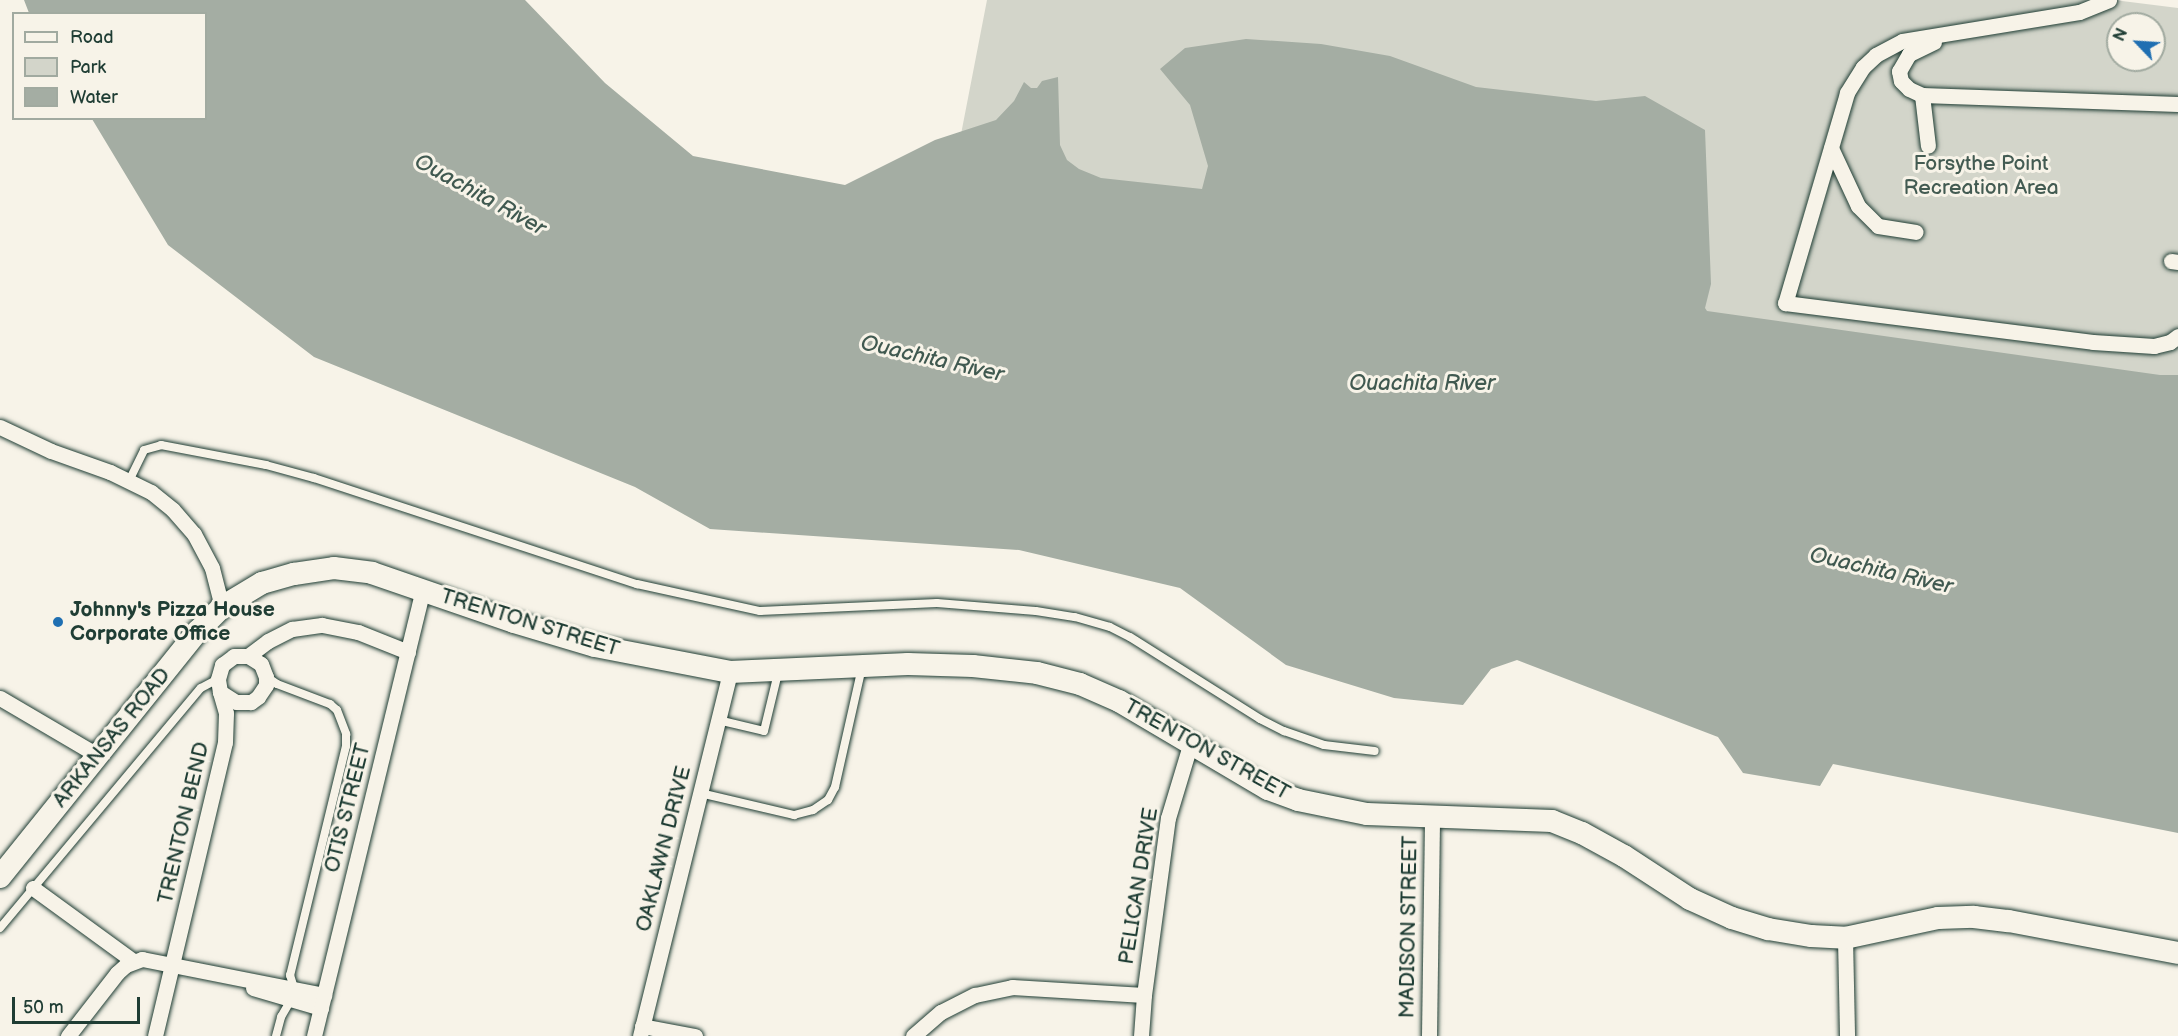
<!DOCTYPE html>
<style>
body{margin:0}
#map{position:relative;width:2178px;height:1036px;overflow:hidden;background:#f7f3e8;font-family:"Balsamiq Sans",sans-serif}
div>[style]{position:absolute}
.green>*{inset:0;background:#d3d5ca}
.water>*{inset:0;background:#a4ada3}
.roads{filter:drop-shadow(0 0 2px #1f3d34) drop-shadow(0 0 2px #1f3d34)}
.lane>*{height:8px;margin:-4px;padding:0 4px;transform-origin:4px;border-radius:4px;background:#f7f3e8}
.street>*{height:15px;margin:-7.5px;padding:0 7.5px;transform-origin:7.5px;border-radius:7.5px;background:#f7f3e8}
.secondary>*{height:22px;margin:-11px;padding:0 11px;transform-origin:11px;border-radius:11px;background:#f7f3e8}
.dots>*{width:16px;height:16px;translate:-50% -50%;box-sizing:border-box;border:3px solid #f7f3e8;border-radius:50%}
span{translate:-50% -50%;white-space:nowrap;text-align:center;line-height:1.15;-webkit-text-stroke:6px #f7f3e8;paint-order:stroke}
.park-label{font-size:21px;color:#435b52}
.poi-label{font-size:21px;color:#1f3d34;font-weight:700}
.left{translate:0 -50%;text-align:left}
.street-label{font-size:21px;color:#1f3d34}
.water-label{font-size:22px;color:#405950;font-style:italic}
.legend{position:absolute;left:12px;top:12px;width:195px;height:108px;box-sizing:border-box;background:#f7f3e8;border:2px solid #a1aaa0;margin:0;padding:8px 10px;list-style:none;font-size:18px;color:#1f3d34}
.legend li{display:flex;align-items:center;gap:12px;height:30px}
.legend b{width:30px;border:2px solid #a1aaa0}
.north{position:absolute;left:2106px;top:12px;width:60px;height:60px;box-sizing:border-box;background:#f7f3e8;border:2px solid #a1aaa0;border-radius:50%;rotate:295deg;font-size:16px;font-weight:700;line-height:24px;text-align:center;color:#1f3d34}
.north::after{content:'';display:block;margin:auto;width:21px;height:27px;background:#1f6fb2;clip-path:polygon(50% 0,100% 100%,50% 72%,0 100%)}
.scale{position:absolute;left:12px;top:997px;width:128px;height:27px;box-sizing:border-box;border:3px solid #1f3d34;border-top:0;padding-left:8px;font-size:18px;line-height:21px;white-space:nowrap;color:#1f3d34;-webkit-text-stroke:4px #f7f3e8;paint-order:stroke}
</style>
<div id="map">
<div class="green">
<div style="clip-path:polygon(evenodd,987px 0,2114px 0,2178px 8px,2178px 381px,1533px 293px,950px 191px,987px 0,2118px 24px,2154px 24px,2154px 60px,2118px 60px,2118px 24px)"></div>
</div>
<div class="water">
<div style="clip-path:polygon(24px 0,525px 0,605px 83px,693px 156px,845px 185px,935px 140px,996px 120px,1014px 101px,1024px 82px,1031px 88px,1037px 88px,1042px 81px,1058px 77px,1060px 145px,1067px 160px,1079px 169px,1101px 178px,1202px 189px,1208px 166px,1190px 105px,1160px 69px,1185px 48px,1246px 39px,1321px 44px,1390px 56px,1476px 87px,1596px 101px,1645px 96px,1705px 130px,1711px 284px,1705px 308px,1707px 311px,2160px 375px,2178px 375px,2178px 833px,1833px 764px,1820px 786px,1743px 773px,1718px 737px,1517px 660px,1491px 669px,1463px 705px,1394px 698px,1286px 665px,1180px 588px,1019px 550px,710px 529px,635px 487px,314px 357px,168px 245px,92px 119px,206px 118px,206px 14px,29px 13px)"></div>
</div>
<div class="roads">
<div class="lane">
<div style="left:129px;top:481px;width:34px;rotate:-64deg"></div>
<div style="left:144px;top:450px;width:18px;rotate:-16deg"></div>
<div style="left:161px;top:445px;width:107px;rotate:10.8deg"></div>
<div style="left:266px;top:465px;width:50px;rotate:15.2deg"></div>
<div style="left:314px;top:478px;width:340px;rotate:18.2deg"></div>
<div style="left:637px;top:584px;width:126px;rotate:12.4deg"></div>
<div style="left:760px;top:611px;width:177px;rotate:-2.6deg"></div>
<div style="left:937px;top:603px;width:99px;rotate:4.6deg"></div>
<div style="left:1036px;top:611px;width:39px;rotate:9deg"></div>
<div style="left:1075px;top:617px;width:36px;rotate:16deg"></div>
<div style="left:1110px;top:627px;width:22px;rotate:27deg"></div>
<div style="left:1130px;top:637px;width:154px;rotate:32.2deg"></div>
<div style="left:1260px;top:719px;width:27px;rotate:27deg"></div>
<div style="left:1284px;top:731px;width:42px;rotate:19.3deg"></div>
<div style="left:1324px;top:745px;width:51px;rotate:6.7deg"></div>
<div style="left:267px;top:677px;width:12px;rotate:35deg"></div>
<div style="left:277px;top:684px;width:57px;rotate:20.7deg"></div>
<div style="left:330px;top:704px;width:9px;rotate:41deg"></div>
<div style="left:337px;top:710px;width:26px;rotate:69deg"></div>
<div style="left:346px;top:734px;width:12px;rotate:90deg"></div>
<div style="left:346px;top:746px;width:236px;rotate:103.7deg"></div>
<div style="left:290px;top:975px;width:14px;rotate:73deg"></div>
<div style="left:718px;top:720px;width:47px;rotate:13.4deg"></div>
<div style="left:764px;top:731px;width:60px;rotate:-76.4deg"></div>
<div style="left:700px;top:793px;width:97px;rotate:13.2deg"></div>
<div style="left:794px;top:815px;width:20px;rotate:-15deg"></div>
<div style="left:813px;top:810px;width:18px;rotate:-34deg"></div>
<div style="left:828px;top:800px;width:15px;rotate:-62deg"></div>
<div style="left:835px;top:787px;width:123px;rotate:-77.3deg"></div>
<div style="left:0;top:928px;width:313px;rotate:-50.1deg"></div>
<div style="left:201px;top:688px;width:19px;rotate:-28deg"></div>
<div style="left:276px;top:1036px;width:20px;rotate:-75deg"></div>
<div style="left:281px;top:1017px;width:20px;rotate:-60deg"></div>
</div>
<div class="street">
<div style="left:2109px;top:0;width:32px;rotate:158deg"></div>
<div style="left:2079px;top:12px;width:179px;rotate:170.7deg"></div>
<div style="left:1902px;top:41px;width:30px;rotate:152deg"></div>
<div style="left:1876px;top:55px;width:18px;rotate:137deg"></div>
<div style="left:1863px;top:67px;width:31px;rotate:122deg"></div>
<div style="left:1847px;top:93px;width:219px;rotate:106.4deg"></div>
<div style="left:1785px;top:303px;width:310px;rotate:7.2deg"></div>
<div style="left:2093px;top:342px;width:61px;rotate:3.8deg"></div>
<div style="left:2154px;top:346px;width:16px;rotate:-14deg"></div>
<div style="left:2170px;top:342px;width:10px;rotate:-37deg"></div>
<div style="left:1934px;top:42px;width:28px;rotate:154deg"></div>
<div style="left:1909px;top:54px;width:20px;rotate:120deg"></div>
<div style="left:1899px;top:71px;width:10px;rotate:79deg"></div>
<div style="left:1901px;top:81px;width:11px;rotate:45deg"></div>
<div style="left:1909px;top:89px;width:14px;rotate:25deg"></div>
<div style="left:1922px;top:95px;width:256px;rotate:2deg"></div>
<div style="left:1922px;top:95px;width:51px;rotate:83.3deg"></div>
<div style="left:1831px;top:148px;width:64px;rotate:65deg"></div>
<div style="left:1858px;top:206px;width:28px;rotate:45deg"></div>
<div style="left:1878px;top:226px;width:38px;rotate:9deg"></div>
<div style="left:2171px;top:261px;width:7px;rotate:8deg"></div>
<div style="left:0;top:427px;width:56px;rotate:25.2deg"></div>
<div style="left:51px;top:451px;width:63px;rotate:19.6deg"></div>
<div style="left:110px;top:472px;width:46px;rotate:26deg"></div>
<div style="left:151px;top:492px;width:28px;rotate:39deg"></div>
<div style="left:173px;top:510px;width:32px;rotate:49deg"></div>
<div style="left:194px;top:534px;width:38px;rotate:62deg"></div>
<div style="left:212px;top:568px;width:40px;rotate:75.6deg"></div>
<div style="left:248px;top:656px;width:15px;rotate:32deg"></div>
<div style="left:261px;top:664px;width:14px;rotate:69deg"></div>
<div style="left:266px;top:677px;width:8px;rotate:90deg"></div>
<div style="left:266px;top:685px;width:14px;rotate:124deg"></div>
<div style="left:258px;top:697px;width:9px;rotate:144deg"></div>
<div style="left:251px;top:702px;width:15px;rotate:180deg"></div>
<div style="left:236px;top:702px;width:19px;rotate:-148deg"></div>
<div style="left:220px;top:692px;width:13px;rotate:-99deg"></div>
<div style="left:218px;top:679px;width:15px;rotate:-74deg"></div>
<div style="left:222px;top:665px;width:15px;rotate:-37deg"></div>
<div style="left:234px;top:656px;width:14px"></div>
<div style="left:248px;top:656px;width:25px;rotate:-37deg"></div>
<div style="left:268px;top:641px;width:27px;rotate:-27deg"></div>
<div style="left:292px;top:629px;width:30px;rotate:-8deg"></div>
<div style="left:322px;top:625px;width:37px;rotate:11deg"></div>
<div style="left:358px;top:632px;width:54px;rotate:21.8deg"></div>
<div style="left:0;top:698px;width:113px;rotate:30.4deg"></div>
<div style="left:33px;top:888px;width:124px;rotate:36.1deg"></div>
<div style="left:1845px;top:938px;width:98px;rotate:88.8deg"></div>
<div style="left:253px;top:988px;width:71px;rotate:16.4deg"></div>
<div style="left:642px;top:1026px;width:54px;rotate:10.7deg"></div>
<div style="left:68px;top:1036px;width:80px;rotate:-52.1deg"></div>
<div style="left:117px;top:973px;width:12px;rotate:-42deg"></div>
<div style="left:126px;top:965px;width:17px;rotate:-21deg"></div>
<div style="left:142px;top:959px;width:186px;rotate:11.2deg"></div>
<div style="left:155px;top:1036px;width:302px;rotate:-76.6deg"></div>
<div style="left:225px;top:742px;width:29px;rotate:-88deg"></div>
<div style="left:226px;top:713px;width:22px;rotate:-106deg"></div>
<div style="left:314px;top:1036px;width:459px;rotate:-76.3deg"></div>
<div style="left:640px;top:1036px;width:375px;rotate:-76.1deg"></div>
<div style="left:913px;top:1036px;width:37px;rotate:-41deg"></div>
<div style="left:941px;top:1012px;width:38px;rotate:-27deg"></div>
<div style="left:975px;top:995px;width:38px;rotate:-12deg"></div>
<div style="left:1012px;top:987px;width:132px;rotate:3.5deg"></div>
<div style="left:1141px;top:1036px;width:41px;rotate:-85.8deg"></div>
<div style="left:1144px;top:995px;width:179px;rotate:-82.3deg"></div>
<div style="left:1168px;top:818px;width:76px;rotate:-73.2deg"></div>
<div style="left:1429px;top:1036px;width:218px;rotate:-89.2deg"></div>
</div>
<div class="secondary">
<div style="left:0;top:877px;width:316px;rotate:-51.2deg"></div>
<div style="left:198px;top:631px;width:34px;rotate:-45deg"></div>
<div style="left:222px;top:607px;width:47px;rotate:-31deg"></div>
<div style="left:262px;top:583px;width:33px;rotate:-16deg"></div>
<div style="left:294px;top:574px;width:40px;rotate:-8.5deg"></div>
<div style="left:334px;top:568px;width:38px;rotate:7deg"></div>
<div style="left:372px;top:573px;width:150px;rotate:19deg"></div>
<div style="left:514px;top:622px;width:84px;rotate:16.5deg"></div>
<div style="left:595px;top:646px;width:137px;rotate:10.9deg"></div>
<div style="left:730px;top:672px;width:178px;rotate:-2.6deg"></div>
<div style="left:908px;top:664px;width:65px;rotate:1.8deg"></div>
<div style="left:973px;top:666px;width:64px;rotate:6.2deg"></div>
<div style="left:1037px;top:673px;width:44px;rotate:14.3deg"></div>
<div style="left:1080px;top:684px;width:43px;rotate:23.6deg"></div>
<div style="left:1119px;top:701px;width:173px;rotate:30.6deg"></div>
<div style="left:1268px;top:789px;width:32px;rotate:20deg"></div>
<div style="left:1298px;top:800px;width:70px;rotate:11.5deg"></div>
<div style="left:1367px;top:814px;width:185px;rotate:2.2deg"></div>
<div style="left:1552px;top:821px;width:32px;rotate:22deg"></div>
<div style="left:1582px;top:833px;width:48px;rotate:28.7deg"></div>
<div style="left:1624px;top:856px;width:79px;rotate:33.1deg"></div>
<div style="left:1690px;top:899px;width:46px;rotate:24.3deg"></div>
<div style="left:1732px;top:918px;width:38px;rotate:17deg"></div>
<div style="left:1768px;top:929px;width:44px;rotate:9.2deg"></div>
<div style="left:1811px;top:936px;width:34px;rotate:3deg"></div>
<div style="left:1845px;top:938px;width:95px;rotate:-12.1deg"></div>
<div style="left:1938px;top:918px;width:36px;rotate:-2deg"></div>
<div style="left:1974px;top:917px;width:35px;rotate:7deg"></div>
<div style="left:2009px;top:921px;width:172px;rotate:10.7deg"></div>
</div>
</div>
<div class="dots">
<div style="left:58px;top:622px;background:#1f6fb2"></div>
</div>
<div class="park-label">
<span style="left:1981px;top:176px">Forsythe Point<br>Recreation Area</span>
</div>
<div class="poi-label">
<span class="left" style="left:70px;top:622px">Johnny's Pizza House<br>Corporate Office</span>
</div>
<div class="street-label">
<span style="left:530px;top:623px;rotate:17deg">TRENTON STREET</span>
<span style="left:112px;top:738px;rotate:-51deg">ARKANSAS ROAD</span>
<span style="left:1207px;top:750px;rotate:29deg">TRENTON STREET</span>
<span style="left:348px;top:808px;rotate:-76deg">OTIS STREET</span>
<span style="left:184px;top:823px;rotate:-77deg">TRENTON BEND</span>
<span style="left:664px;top:849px;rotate:-76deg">OAKLAWN DRIVE</span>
<span style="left:1139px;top:886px;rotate:-81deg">PELICAN DRIVE</span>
<span style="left:1409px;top:927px;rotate:-89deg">MADISON STREET</span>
</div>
<div class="water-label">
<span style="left:480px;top:195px;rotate:29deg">Ouachita River</span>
<span style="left:932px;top:359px;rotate:13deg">Ouachita River</span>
<span style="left:1422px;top:384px">Ouachita River</span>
<span style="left:1881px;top:571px;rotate:13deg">Ouachita River</span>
</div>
<ul class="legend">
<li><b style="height:8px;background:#f7f3e8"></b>Road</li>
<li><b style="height:16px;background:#d3d5ca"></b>Park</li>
<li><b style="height:16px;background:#a4ada3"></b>Water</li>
</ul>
<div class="north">N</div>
<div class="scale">50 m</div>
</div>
